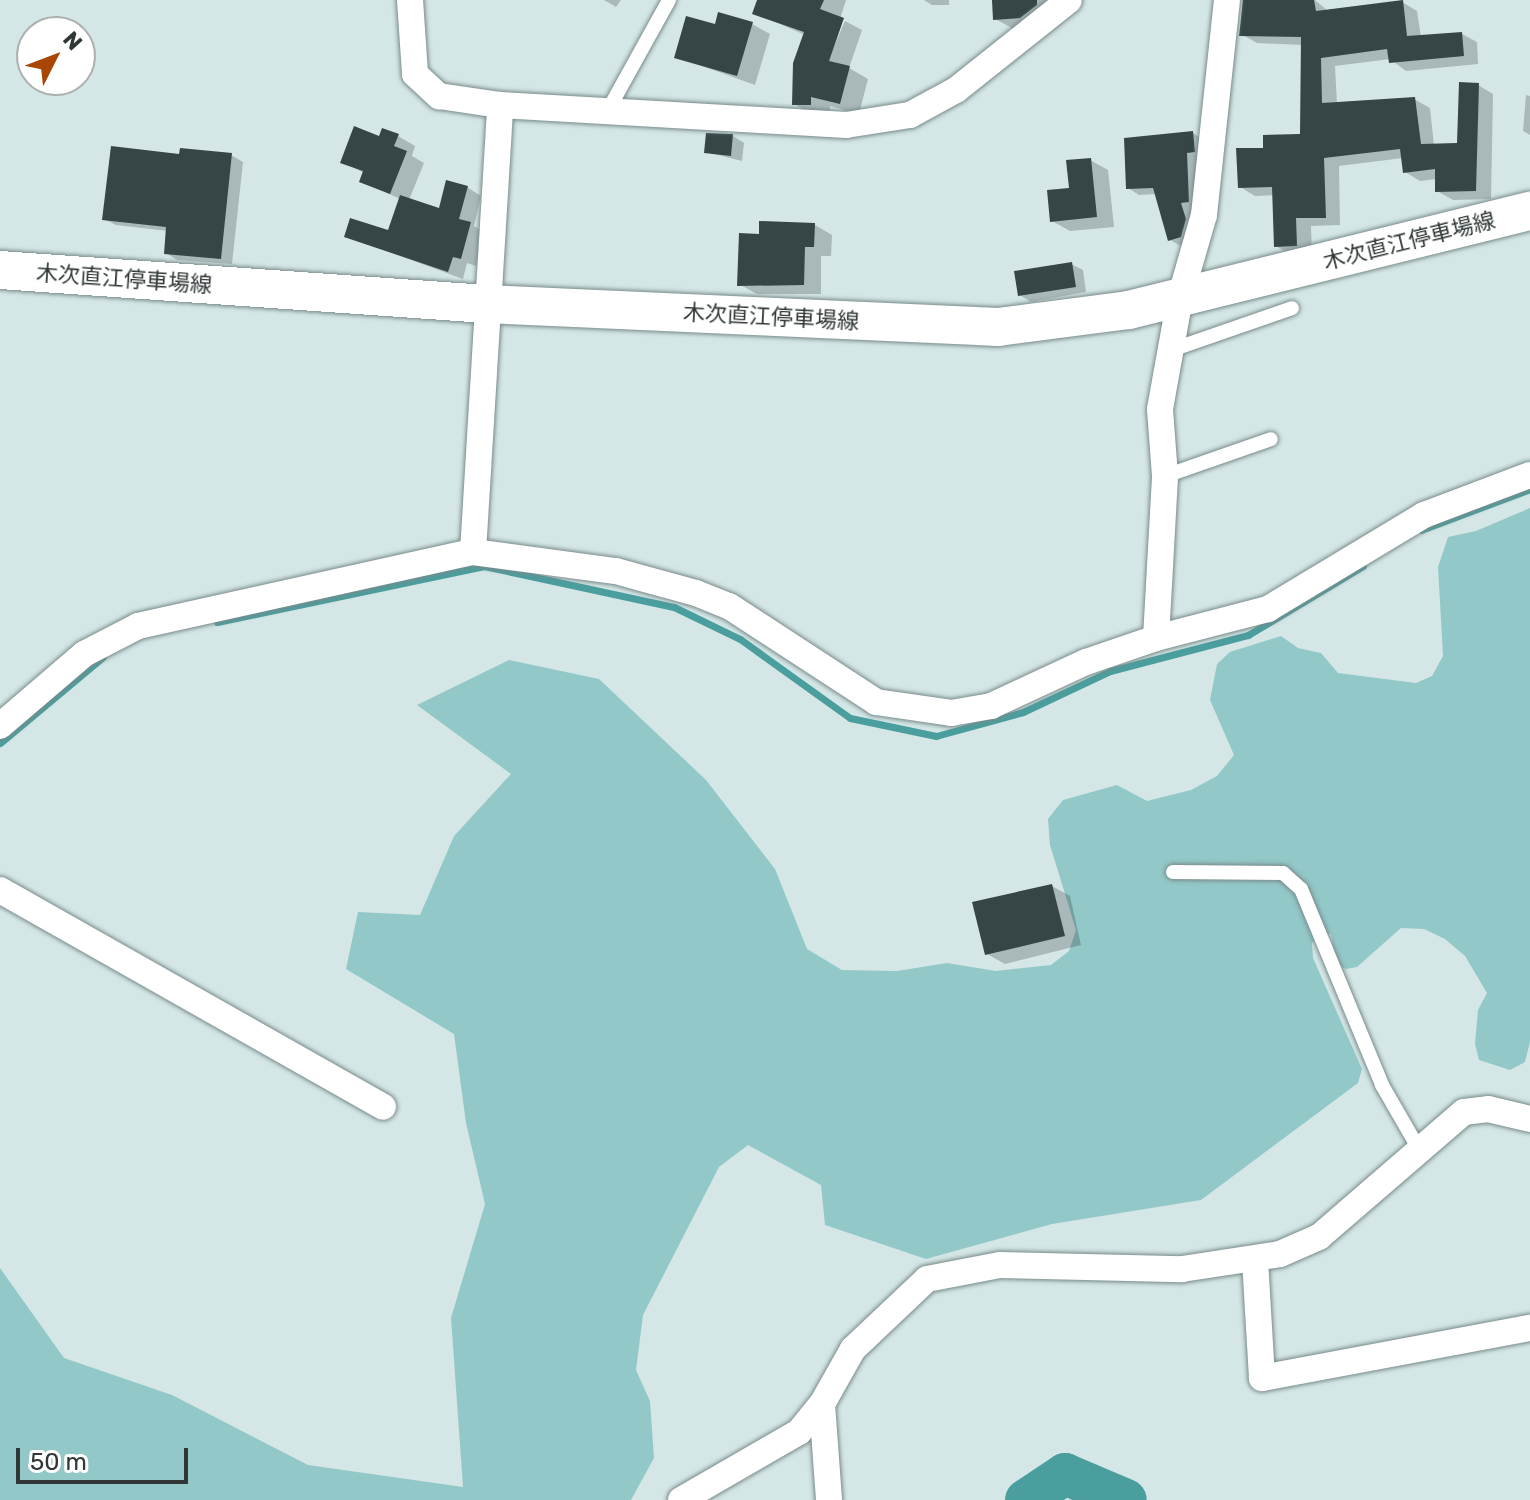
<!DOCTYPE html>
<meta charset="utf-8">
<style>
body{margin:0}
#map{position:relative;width:1530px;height:1500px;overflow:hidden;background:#d4e7e6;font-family:Rubik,"Noto Sans JP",sans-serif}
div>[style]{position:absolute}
.green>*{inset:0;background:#93c8c8}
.shadow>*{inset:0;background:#0003}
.stream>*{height:7px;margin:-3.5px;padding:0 3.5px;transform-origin:3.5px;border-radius:3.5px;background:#4b9e9e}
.river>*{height:42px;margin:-21px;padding:0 21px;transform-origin:21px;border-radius:21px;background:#4b9e9e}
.building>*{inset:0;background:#364545}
.roads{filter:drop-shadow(0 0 2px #798a8a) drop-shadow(0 0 2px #798a8a)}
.service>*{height:14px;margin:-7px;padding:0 7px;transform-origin:7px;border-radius:7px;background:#fff}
.minor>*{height:26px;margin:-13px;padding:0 13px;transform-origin:13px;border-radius:13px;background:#fff}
.secondary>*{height:38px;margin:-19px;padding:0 19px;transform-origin:19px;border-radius:19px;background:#fff}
span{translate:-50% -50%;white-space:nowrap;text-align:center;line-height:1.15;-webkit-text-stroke:8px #fff;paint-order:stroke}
.street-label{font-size:22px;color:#303737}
.north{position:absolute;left:16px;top:16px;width:80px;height:80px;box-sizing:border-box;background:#fff;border:2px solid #acafaf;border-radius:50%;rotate:48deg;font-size:22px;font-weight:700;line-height:32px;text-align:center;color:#303737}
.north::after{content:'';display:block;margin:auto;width:28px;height:36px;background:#a84606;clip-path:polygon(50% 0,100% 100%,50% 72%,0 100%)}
.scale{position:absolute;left:16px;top:1448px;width:172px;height:36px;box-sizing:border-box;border:4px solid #303737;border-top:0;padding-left:10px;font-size:24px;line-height:28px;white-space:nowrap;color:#303737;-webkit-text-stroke:6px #fff;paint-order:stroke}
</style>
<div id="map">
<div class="green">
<div style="clip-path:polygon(1530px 508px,1530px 1042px,1525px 1062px,1510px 1070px,1479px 1060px,1475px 1044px,1478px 1010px,1487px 993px,1465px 956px,1445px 939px,1424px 929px,1401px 928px,1357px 967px,1346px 969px,1337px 965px,1331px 934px,1321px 935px,1312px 943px,1313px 958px,1362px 1069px,1358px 1083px,1201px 1200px,1052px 1224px,926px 1259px,825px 1225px,821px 1185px,748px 1145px,719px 1167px,643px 1315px,636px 1370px,650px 1401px,654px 1458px,631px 1500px,0 1500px,0 1268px,64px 1358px,172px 1395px,308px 1465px,463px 1487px,451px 1318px,485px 1204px,466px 1123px,454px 1034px,346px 969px,358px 912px,420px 915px,454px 836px,511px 774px,417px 705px,509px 660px,599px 679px,706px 780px,775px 869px,807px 949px,842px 970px,897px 971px,947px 963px,996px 971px,1051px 965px,1069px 951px,1076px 930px,1050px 845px,1048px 819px,1063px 800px,1117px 785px,1147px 801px,1191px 790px,1217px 776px,1234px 755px,1210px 700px,1217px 664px,1230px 652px,1281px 636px,1298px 648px,1321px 653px,1338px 673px,1416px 683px,1432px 676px,1443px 656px,1438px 567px,1448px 537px,1476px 531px)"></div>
</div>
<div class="shadow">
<div style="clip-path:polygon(604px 0,621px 0,616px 7px)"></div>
<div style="clip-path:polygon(759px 0,846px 0,824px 70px,845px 21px,862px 30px,849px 68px,868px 79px,859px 114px,830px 106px,830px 115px,813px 115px,794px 104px,805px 35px,755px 13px)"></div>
<div style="clip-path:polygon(924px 0,949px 0,949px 5px,932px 5px)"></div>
<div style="clip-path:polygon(992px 0,1052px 0,1038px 27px,1012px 28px,995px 19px)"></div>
<div style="clip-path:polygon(1242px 0,1315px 0,1329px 12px,1402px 2px,1417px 11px,1421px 37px,1462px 34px,1477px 42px,1478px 64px,1406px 71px,1390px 59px,1335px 66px,1337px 104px,1414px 99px,1430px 108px,1434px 146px,1459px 145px,1478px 85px,1493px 94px,1491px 199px,1453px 200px,1437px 191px,1437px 179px,1420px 181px,1405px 172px,1403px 158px,1339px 166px,1340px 225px,1311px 226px,1312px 254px,1291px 255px,1276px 246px,1275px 195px,1255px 196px,1240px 187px,1265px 150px,1302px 136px,1303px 45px,1257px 43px,1241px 34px)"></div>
<div style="clip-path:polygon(752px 24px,770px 34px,755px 85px,677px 57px,716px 26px)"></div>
<div style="clip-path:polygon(1526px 95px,1530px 96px,1530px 135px,1523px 131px)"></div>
<div style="clip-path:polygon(1193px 133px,1204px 140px,1200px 208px,1192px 208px,1197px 227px,1192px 243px,1181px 246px,1170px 240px,1156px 194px,1139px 195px,1128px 188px)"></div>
<div style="clip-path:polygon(398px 136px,415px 146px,412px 156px,424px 163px,409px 200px,440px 210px,467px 187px,481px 196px,474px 226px,484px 232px,476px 266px,467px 263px,463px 279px,346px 236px,389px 233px,400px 199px,361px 181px,364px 173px,343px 162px,380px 139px)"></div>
<div style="clip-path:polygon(733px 136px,744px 143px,742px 161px,706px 152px)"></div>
<div style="clip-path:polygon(231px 155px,243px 162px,232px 264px,177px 260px,166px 253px,168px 231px,116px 225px,104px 219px,181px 157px)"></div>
<div style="clip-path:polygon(1090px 160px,1108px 170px,1114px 227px,1070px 231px,1052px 221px)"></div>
<div style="clip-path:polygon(815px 225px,832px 235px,831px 256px,821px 256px,821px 294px,757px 294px,739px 284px,761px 236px)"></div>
<div style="clip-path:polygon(1071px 264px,1083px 270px,1086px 292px,1031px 302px,1020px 295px)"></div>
<div style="clip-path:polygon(1052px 886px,1070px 896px,1081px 945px,1005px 964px,987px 954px)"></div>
</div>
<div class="stream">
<div style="left:1421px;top:530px;width:116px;rotate:-20.6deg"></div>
<div style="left:217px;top:622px;width:273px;rotate:-11.8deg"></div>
<div style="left:484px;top:566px;width:194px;rotate:12.2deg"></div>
<div style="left:674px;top:607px;width:73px;rotate:25.9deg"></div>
<div style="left:740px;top:639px;width:135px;rotate:35.7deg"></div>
<div style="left:850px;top:718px;width:88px;rotate:11.8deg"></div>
<div style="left:936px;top:736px;width:90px;rotate:-15.4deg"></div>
<div style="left:1023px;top:712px;width:96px;rotate:-25.2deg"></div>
<div style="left:1110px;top:671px;width:143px;rotate:-14.6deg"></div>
<div style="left:1248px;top:635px;width:134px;rotate:-31deg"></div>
<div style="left:0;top:743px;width:134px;rotate:-39.9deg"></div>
</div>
<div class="river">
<div style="left:1026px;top:1500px;width:47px;rotate:-33.7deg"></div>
<div style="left:1065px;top:1474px;width:66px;rotate:23.1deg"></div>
</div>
<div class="building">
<div style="clip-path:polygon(757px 0,824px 0,820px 9px,844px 18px,829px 61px,850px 66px,840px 104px,811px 97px,811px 105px,792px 105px,793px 63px,804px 32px,752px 14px)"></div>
<div style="clip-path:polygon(992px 0,1037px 0,1037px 5px,1020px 18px,993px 20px)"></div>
<div style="clip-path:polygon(1243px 0,1314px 0,1316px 11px,1403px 0,1407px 36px,1462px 32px,1464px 56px,1389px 63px,1387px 49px,1321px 58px,1322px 103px,1415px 97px,1421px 144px,1457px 143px,1459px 82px,1479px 83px,1476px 191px,1435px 192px,1435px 169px,1403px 173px,1400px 149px,1324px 158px,1326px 218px,1296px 218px,1297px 246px,1274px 247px,1272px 187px,1238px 188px,1236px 148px,1263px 148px,1263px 135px,1300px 134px,1301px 37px,1239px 36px)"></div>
<div style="clip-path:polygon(718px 12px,753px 22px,737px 76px,674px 58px,686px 16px,715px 24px)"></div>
<div style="clip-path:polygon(354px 126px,379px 136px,382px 128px,399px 134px,394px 146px,407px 151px,390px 194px,359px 182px,363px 171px,340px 163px)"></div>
<div style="clip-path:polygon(1193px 131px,1195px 152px,1187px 153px,1189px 202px,1181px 203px,1186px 219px,1181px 237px,1168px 241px,1153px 188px,1126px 189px,1124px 138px)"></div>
<div style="clip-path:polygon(706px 133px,733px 134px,731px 156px,704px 153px)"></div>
<div style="clip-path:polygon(111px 146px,179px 154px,180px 148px,232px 153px,221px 259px,164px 254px,166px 227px,102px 220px)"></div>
<div style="clip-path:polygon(1091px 158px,1097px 217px,1050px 222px,1047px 190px,1069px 188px,1066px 160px)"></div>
<div style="clip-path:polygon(446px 180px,468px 186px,459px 219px,471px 222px,461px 259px,453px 257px,448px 272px,344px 237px,350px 218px,388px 230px,400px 195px,439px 208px)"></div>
<div style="clip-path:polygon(759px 221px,815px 223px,814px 247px,805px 247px,804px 285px,737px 286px,739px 233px,759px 234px)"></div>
<div style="clip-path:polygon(1072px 262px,1076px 287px,1018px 296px,1014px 271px)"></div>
<div style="clip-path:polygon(1052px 884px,1065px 936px,985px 955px,972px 902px)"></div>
</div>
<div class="roads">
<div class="service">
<div style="left:607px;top:112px;width:128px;rotate:-61deg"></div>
<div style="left:1171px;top:350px;width:128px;rotate:-19.1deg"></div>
<div style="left:1165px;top:476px;width:112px;rotate:-19.2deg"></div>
<div style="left:1173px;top:872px;width:110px;rotate:0.5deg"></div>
<div style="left:1283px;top:873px;width:24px;rotate:42deg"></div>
<div style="left:1301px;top:889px;width:212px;rotate:67.5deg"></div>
<div style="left:1382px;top:1085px;width:74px;rotate:60deg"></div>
</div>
<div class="minor">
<div style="left:410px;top:0;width:74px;rotate:86.1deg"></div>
<div style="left:415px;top:74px;width:33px;rotate:43deg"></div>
<div style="left:439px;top:96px;width:62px;rotate:8.4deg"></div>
<div style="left:500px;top:105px;width:347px;rotate:3.3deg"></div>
<div style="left:846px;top:125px;width:65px;rotate:-8.9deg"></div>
<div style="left:910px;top:115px;width:52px;rotate:-28.5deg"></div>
<div style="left:956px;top:90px;width:144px;rotate:-38.5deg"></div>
<div style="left:473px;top:552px;width:448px;rotate:-86.5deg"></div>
<div style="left:1156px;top:638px;width:162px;rotate:-86.8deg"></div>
<div style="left:1165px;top:476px;width:67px;rotate:-94.3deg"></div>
<div style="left:1160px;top:409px;width:113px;rotate:-79.8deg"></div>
<div style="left:1180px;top:298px;width:86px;rotate:-73.9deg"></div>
<div style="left:1204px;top:215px;width:216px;rotate:-83.9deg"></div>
<div style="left:0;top:726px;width:111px;rotate:-40.6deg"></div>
<div style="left:84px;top:654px;width:61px;rotate:-27.4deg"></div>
<div style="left:138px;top:626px;width:343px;rotate:-12.5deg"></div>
<div style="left:473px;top:552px;width:144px;rotate:7.6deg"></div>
<div style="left:616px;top:571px;width:83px;rotate:15.4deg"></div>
<div style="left:696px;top:593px;width:35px;rotate:22deg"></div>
<div style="left:729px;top:606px;width:176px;rotate:33.1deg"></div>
<div style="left:876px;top:702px;width:76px;rotate:8.3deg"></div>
<div style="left:951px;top:713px;width:41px;rotate:-9.9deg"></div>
<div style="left:991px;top:706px;width:105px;rotate:-24.9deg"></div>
<div style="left:1086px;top:662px;width:74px;rotate:-18.9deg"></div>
<div style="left:1156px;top:638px;width:116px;rotate:-14.5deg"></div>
<div style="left:1268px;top:609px;width:182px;rotate:-31.1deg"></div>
<div style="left:1424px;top:515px;width:113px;rotate:-20.7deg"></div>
<div style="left:0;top:890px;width:440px;rotate:29.5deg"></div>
<div style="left:1255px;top:1260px;width:118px;rotate:86.6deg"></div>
<div style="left:1262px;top:1378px;width:273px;rotate:-10.6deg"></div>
<div style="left:822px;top:1404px;width:96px;rotate:85.8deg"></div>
<div style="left:681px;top:1500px;width:136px;rotate:-30deg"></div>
<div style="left:799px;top:1432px;width:36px;rotate:-51deg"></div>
<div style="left:822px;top:1404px;width:63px;rotate:-60.6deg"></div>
<div style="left:853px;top:1349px;width:102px;rotate:-43.4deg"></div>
<div style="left:927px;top:1279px;width:74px;rotate:-10.9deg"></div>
<div style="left:1000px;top:1265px;width:182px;rotate:1.3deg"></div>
<div style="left:1182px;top:1269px;width:99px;rotate:-8.7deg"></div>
<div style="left:1280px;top:1254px;width:43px;rotate:-23.6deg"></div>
<div style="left:1319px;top:1237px;width:191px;rotate:-40.8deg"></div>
<div style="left:1464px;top:1112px;width:24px;rotate:-7deg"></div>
<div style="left:1488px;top:1109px;width:43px;rotate:13.4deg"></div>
</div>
<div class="secondary">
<div style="left:0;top:270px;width:486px;rotate:4deg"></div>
<div style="left:485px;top:304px;width:514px;rotate:2.57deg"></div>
<div style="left:998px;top:327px;width:132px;rotate:-7.4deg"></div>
<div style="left:1129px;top:310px;width:413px;rotate:-13.9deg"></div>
</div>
</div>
<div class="street-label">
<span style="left:1409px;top:241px;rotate:-14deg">木次直江停車場線</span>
<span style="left:124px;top:279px;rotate:4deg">木次直江停車場線</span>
<span style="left:771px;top:317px;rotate:3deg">木次直江停車場線</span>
</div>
<div class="north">N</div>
<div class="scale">50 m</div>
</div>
